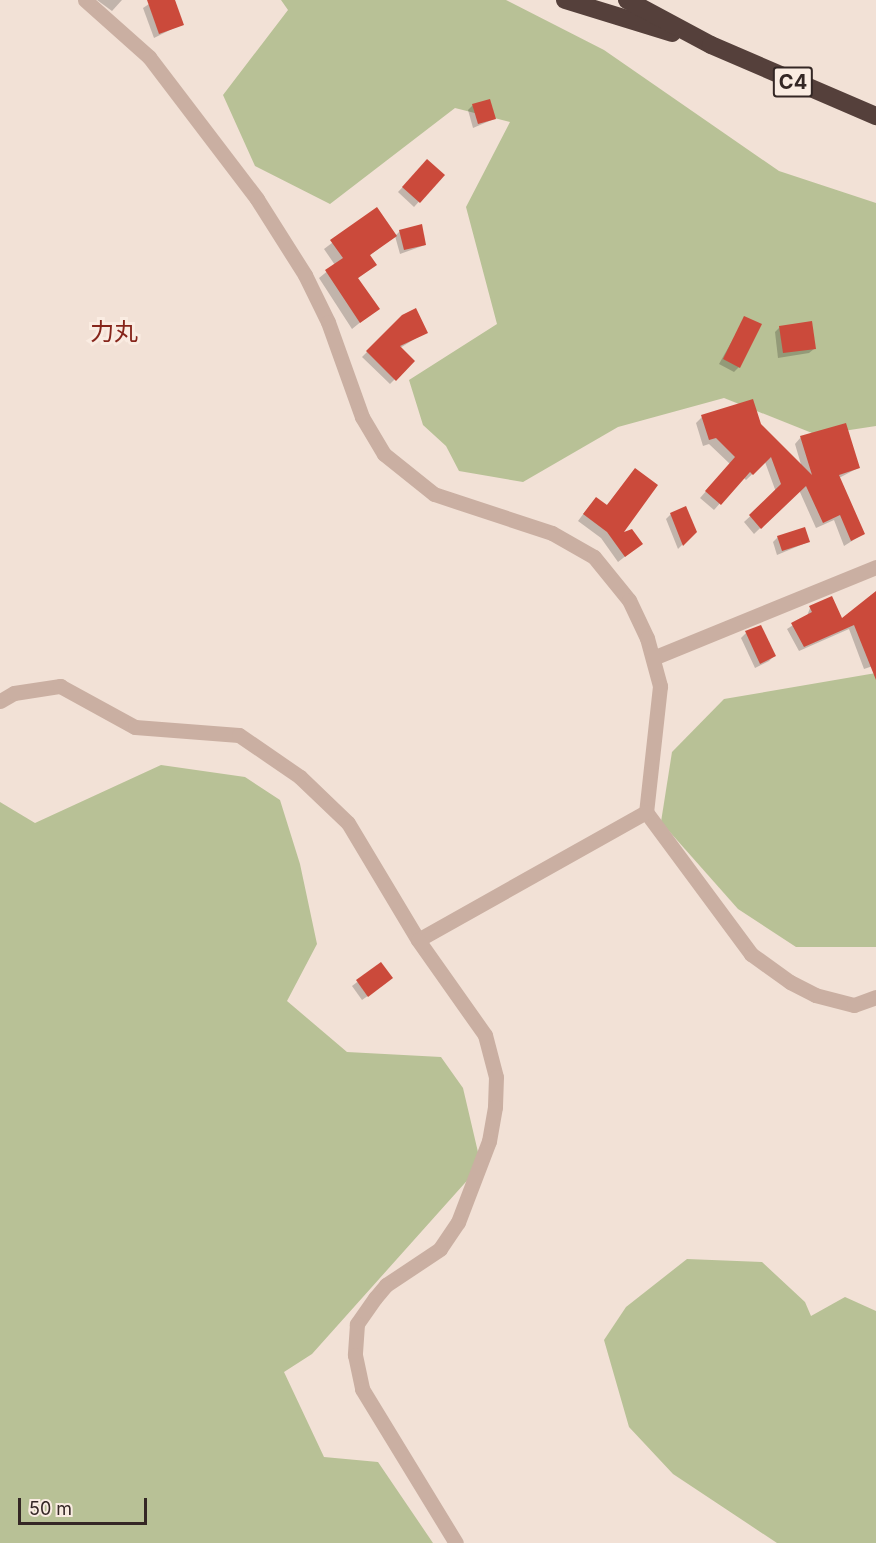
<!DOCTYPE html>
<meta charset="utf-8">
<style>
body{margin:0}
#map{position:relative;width:876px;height:1543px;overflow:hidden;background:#f2e1d6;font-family:Inter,"Noto Sans JP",sans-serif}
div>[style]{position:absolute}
.green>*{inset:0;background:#b8c196}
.shadow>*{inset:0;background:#0003}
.building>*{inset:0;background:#cb4a3b}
.minor>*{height:15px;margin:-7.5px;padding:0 7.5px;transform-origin:7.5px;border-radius:7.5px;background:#caafa2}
.tertiary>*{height:15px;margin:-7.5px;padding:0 7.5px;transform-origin:7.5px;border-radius:7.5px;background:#caafa2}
.motorway>*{height:18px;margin:-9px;padding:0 9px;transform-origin:9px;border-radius:9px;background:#55403b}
span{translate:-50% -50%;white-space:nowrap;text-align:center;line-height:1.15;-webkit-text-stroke:6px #faece2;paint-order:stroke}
.shield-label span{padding:2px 4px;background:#faece2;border:2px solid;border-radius:4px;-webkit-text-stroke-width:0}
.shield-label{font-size:20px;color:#342725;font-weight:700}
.quarter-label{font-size:24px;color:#86251b}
.scale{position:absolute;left:18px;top:1498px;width:129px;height:27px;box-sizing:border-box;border:3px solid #342725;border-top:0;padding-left:8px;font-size:18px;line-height:21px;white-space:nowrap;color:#342725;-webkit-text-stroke:4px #faece2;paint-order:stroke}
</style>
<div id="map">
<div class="green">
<div style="clip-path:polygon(281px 0,506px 0,604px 50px,779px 171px,876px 203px,876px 426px,817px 435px,724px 398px,618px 427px,523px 482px,459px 471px,446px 446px,423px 425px,409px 380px,497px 324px,466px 207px,510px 122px,455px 108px,330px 204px,255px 166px,223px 95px,288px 10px)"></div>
<div style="clip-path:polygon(876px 673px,876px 947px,796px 947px,738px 909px,661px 822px,672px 752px,724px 699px)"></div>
<div style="clip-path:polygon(161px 765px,245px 777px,280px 800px,300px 864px,317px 944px,287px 1001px,347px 1052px,441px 1057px,463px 1088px,481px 1165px,312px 1354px,284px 1372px,324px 1457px,378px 1462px,433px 1543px,0 1543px,0 802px,35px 823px)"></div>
<div style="clip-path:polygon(687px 1259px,762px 1262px,805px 1302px,811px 1316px,845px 1297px,876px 1311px,876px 1543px,777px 1543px,673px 1474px,629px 1427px,604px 1340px,626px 1307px)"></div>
</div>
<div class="shadow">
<div style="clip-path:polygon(97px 0,122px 0,112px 11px)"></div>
<div style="clip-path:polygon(155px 0,173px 0,182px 24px,154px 38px,143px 8px)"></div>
<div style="clip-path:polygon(473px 105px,494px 119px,473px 128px,468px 110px)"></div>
<div style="clip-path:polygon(427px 161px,443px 175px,414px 207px,398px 192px)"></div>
<div style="clip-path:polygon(377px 209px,395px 236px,400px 231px,425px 245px,400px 254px,395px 236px,369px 256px,375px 265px,357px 279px,378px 308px,352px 329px,319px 278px,335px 265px,324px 249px)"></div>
<div style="clip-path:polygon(403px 316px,426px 332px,400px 348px,413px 361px,390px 384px,362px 357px)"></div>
<div style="clip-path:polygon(745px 318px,739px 367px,734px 372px,719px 364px)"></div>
<div style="clip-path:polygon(780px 327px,814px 349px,809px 353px,778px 358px,775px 332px)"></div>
<div style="clip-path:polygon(702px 417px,760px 424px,802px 468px,795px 444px,801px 437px,858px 468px,839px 478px,863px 534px,844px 546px,834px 520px,816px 528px,799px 490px,754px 534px,744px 522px,776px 492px,765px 462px,746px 480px,743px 477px,714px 510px,700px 498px,730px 464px,709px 444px,703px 446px,696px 423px)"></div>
<div style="clip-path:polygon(635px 470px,620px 535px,641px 544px,618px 562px,601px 538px,578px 521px,590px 505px,606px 506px)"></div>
<div style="clip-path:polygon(671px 514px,695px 532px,678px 549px,666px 519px)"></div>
<div style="clip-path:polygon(778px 537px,808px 542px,777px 555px,773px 542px)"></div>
<div style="clip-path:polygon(876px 603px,876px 665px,864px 669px,849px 629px,799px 651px,787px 629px,807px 616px,810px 608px,842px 620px)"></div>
<div style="clip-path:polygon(746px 633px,774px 656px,769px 661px,755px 668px,741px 638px)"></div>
<div style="clip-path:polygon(381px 964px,386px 983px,362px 1000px,352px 986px)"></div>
</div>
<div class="building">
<div style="clip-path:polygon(147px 0,175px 0,184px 25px,159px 34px)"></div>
<div style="clip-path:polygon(490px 99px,496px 119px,478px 124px,472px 104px)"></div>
<div style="clip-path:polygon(427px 159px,445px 175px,420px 203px,402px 187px)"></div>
<div style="clip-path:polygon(377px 207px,397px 236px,370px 255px,377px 265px,358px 278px,380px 309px,360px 323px,325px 270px,343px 258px,330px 240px)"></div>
<div style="clip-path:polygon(422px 224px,426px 245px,404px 250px,399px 230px)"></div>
<div style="clip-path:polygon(416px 308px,428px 333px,400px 346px,415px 361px,396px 381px,366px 351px,402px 315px)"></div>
<div style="clip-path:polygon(744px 316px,762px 324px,740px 368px,723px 359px)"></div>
<div style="clip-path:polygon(812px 321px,816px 349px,783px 353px,779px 326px)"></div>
<div style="clip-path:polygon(753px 399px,761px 424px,812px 475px,800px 436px,846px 423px,860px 468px,839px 475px,865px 534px,851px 541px,840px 515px,823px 523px,806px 486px,761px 529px,749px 515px,781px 484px,771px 457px,753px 475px,750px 472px,721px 505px,705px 491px,735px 457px,716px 438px,709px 440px,701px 415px)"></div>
<div style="clip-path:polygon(635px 468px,658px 485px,624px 532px,632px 529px,643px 544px,625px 557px,607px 532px,583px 514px,596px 497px,607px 505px)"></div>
<div style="clip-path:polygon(686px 506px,697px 532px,683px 546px,670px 513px)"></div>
<div style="clip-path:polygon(805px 527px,810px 542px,782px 551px,777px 536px)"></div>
<div style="clip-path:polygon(876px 591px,876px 680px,854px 625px,804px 647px,791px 623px,812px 612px,809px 606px,832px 596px,842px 618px)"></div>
<div style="clip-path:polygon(761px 625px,776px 656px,760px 664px,745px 631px)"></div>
<div style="clip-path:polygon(381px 962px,393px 978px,368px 997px,356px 980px)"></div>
</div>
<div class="minor">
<div style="left:653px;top:658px;width:241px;rotate:-22.2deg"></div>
<div style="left:0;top:701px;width:16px;rotate:-30deg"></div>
<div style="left:14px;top:693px;width:47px;rotate:-8.7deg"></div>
<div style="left:60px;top:686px;width:85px;rotate:28.7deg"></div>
<div style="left:135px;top:727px;width:104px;rotate:4.4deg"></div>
<div style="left:239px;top:735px;width:74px;rotate:34.5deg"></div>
<div style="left:300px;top:777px;width:66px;rotate:43.8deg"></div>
<div style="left:348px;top:823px;width:136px;rotate:59.1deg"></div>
<div style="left:646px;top:812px;width:177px;rotate:53.5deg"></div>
<div style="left:751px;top:954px;width:48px;rotate:35.7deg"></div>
<div style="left:790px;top:982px;width:28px;rotate:27deg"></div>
<div style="left:815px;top:995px;width:40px;rotate:14.4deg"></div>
<div style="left:854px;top:1005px;width:23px;rotate:-20deg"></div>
</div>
<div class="tertiary">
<div style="left:85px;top:0;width:86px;rotate:41.7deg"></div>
<div style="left:149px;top:57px;width:178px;rotate:52.7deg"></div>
<div style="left:257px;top:199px;width:90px;rotate:57.7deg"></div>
<div style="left:305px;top:275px;width:52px;rotate:63.9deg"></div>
<div style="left:328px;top:322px;width:101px;rotate:70.3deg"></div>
<div style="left:362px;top:417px;width:43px;rotate:59.3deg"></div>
<div style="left:384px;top:454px;width:64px;rotate:38.7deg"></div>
<div style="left:434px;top:494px;width:124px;rotate:18.3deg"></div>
<div style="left:552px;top:533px;width:48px;rotate:29.7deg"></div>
<div style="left:594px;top:557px;width:55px;rotate:50.9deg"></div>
<div style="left:629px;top:600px;width:42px;rotate:64.7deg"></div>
<div style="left:647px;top:638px;width:50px;rotate:74.8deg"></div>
<div style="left:660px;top:686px;width:127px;rotate:96.3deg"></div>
<div style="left:646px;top:812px;width:261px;rotate:150.7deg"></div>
<div style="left:418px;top:940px;width:116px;rotate:54.8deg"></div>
<div style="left:485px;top:1035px;width:43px;rotate:75.3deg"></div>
<div style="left:496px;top:1077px;width:30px;rotate:92deg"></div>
<div style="left:495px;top:1107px;width:35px;rotate:100deg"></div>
<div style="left:489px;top:1141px;width:87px;rotate:110.9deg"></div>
<div style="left:458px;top:1222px;width:32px;rotate:124deg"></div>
<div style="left:440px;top:1249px;width:65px;rotate:146.3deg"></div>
<div style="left:386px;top:1285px;width:17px;rotate:130deg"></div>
<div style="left:375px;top:1298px;width:32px;rotate:125deg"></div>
<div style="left:357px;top:1324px;width:31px;rotate:94deg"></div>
<div style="left:355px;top:1355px;width:35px;rotate:78deg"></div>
<div style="left:362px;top:1389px;width:180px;rotate:58.6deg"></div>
</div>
<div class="motorway">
<div style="left:565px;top:0;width:112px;rotate:17.1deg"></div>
<div style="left:627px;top:0;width:95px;rotate:28.2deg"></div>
<div style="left:711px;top:45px;width:180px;rotate:23.3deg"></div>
</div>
<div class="shield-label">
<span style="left:793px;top:82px">C4</span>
</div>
<div class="quarter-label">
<span style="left:114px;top:332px">力丸</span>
</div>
<div class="scale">50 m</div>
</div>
